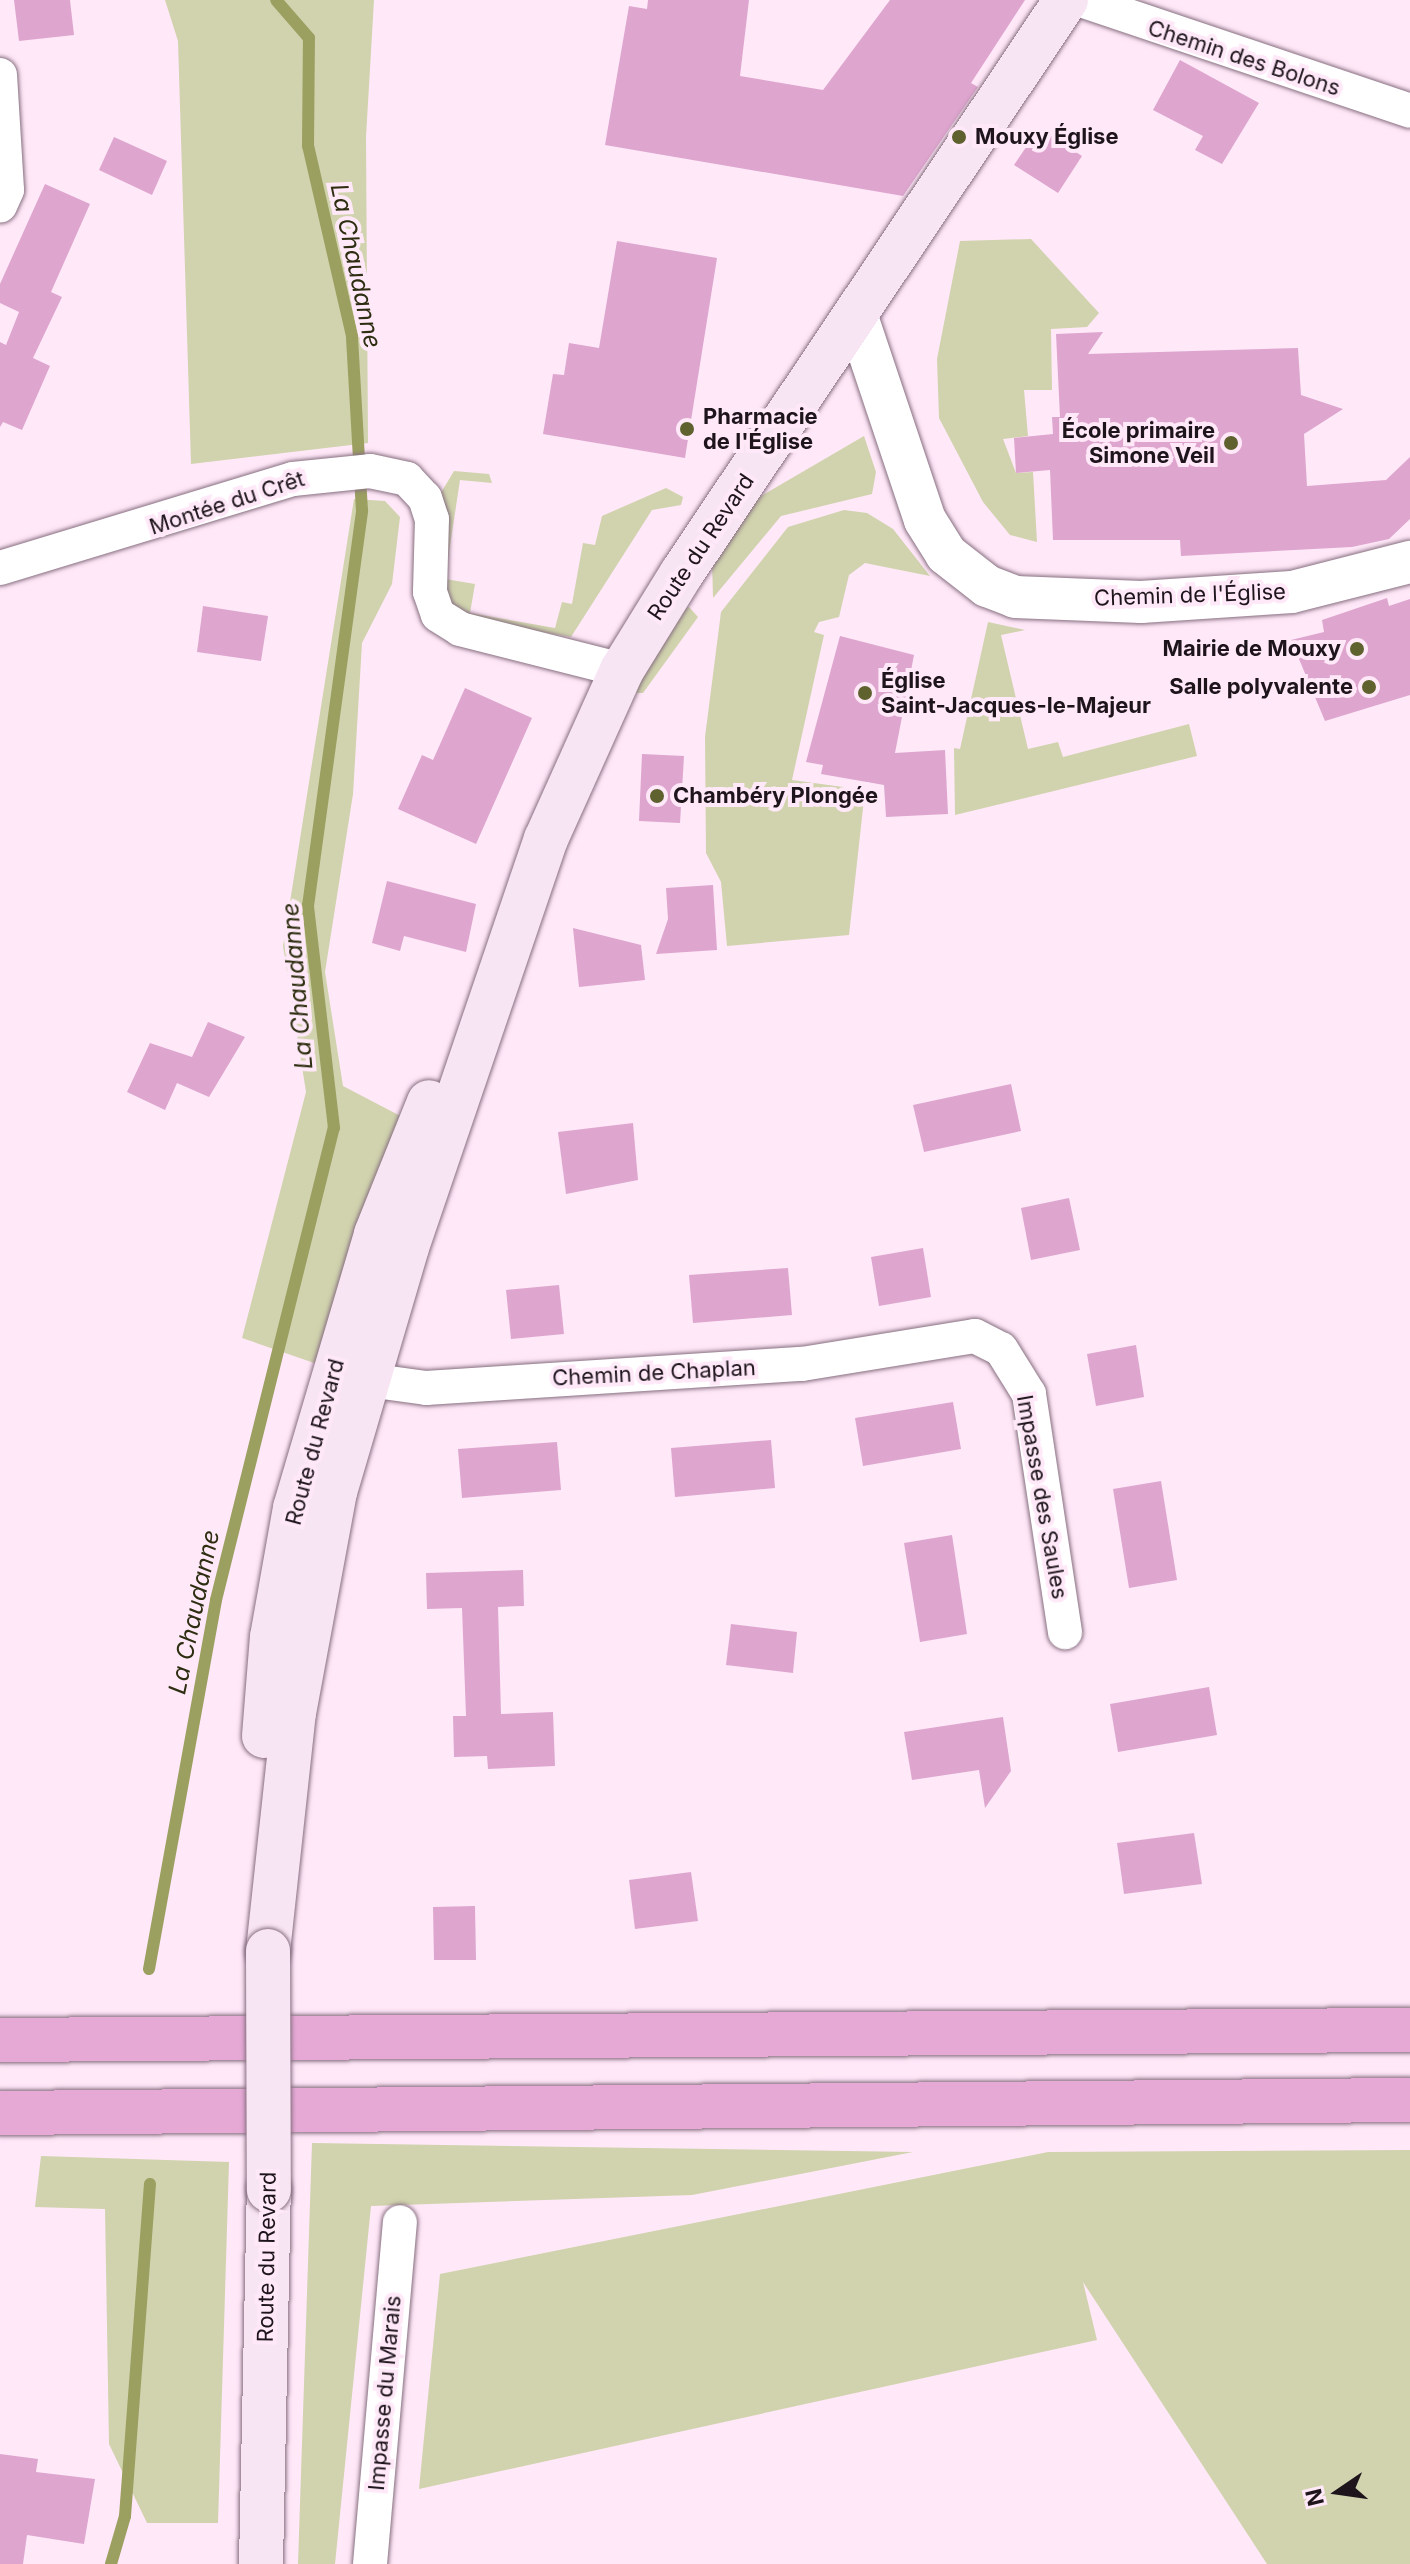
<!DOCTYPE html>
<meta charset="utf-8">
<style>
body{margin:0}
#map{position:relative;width:1410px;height:2564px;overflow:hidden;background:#ffe8f8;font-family:Inter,sans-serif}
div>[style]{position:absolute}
.green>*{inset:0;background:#d0d3ad}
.stream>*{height:12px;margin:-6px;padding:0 6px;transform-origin:6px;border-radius:6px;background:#9b9f60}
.building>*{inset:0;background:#dea6cf}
.roads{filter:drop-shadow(0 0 2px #876f80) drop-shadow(0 0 2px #876f80)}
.minor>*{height:34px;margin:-17px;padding:0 17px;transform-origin:17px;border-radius:17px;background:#fff}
.tertiary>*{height:42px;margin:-21px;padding:0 21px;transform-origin:21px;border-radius:21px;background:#fff}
.secondary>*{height:44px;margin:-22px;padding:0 22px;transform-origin:22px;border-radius:22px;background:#f8e5f3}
.motorway>*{height:44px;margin:-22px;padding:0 22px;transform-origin:22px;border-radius:22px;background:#e6a9d6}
.bridges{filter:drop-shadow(0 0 2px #876f80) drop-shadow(0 0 2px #876f80)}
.secondary-bridge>*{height:44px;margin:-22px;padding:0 22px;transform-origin:22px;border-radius:22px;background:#f8e5f3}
.dots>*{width:22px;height:22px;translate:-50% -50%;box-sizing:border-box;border:4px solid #ffe8f8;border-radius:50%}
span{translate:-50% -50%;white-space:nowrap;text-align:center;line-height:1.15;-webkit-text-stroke:8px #ffe8f8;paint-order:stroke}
.street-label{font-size:22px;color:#1e151c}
.poi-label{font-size:22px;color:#1e151c;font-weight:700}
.left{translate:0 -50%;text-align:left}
.right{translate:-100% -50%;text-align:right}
.water-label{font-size:24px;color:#2d2e11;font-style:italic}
.north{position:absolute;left:1298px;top:2452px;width:80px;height:80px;-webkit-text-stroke:6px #ffe8f8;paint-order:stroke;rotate:257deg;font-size:22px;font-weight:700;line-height:32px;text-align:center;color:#1e151c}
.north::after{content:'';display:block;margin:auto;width:28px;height:36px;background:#1e151c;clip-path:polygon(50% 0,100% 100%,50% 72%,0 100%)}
</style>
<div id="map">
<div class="green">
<div style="clip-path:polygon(165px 0,374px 0,366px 137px,368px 443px,191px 464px,178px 41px)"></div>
<div style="clip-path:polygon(1031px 239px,1099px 313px,1087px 327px,1051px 329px,1052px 390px,1024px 390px,1028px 436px,1003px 439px,1016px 473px,1033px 472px,1037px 542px,1010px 535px,983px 502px,939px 418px,937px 359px,960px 241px)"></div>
<div style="clip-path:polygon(864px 436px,876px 472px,872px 494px,781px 516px,713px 598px,712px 560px,756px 499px)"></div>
<div style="clip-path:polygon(454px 471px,489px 474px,492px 483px,460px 480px,445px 579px,475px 584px,470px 613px,555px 628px,562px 602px,572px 604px,583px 543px,595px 545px,602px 516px,666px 488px,683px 497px,681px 505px,652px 510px,571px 637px,467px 619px,449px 605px,437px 581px,439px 496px)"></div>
<div style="clip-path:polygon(354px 499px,385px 501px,400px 517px,392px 584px,362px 643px,353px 794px,325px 972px,343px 1086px,410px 1121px,320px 1365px,242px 1338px,306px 1092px,283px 946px)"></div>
<div style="clip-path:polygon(844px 510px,867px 513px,893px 529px,930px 576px,865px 563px,849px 575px,839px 617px,819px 622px,814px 632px,824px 635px,792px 780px,865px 790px,849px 935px,727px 946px,721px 882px,706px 853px,705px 737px,721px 612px,788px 527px)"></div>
<div style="clip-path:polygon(689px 607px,698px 617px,643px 693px,629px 693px,675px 611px)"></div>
<div style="clip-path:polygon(988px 622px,1025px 630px,1001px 635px,1028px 749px,1058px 742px,1063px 757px,1189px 724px,1197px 756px,955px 815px,954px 748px,960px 749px)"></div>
<div style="clip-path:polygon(312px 2143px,913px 2152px,692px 2195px,371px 2206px,335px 2564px,298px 2564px)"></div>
<div style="clip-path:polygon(1410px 2150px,1410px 2564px,1267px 2564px,1083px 2282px,1097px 2340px,419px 2489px,440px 2274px,1048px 2152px)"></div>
<div style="clip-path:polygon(41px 2156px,229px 2162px,218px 2523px,147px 2523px,109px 2444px,105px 2209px,35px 2207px)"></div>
</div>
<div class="stream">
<div style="left:149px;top:1969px;width:375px;rotate:-79.7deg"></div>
<div style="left:216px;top:1600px;width:487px;rotate:-76deg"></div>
<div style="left:334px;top:1128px;width:224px;rotate:-96.7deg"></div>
<div style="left:308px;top:906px;width:399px;rotate:-82.2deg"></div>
<div style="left:362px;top:511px;width:175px;rotate:-93.3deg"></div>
<div style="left:352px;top:336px;width:195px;rotate:-103deg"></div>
<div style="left:308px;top:146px;width:108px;rotate:-89.5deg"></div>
<div style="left:309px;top:38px;width:50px;rotate:-131deg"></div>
<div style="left:111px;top:2564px;width:50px;rotate:-73.7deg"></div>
<div style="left:125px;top:2516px;width:333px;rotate:-85.7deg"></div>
</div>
<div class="building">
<div style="clip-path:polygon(14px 0,70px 0,74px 35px,19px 41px)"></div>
<div style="clip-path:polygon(648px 0,749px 0,740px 76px,823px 90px,890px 0,1025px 0,971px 83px,978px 87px,903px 196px,605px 145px,629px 6px,647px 9px)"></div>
<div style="clip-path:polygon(1180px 60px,1259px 103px,1222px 164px,1195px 150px,1203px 136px,1153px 110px)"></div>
<div style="clip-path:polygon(1039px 128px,1082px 156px,1058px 193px,1014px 165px)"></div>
<div style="clip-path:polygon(114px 137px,167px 161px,152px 195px,99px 170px)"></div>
<div style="clip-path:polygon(45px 184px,90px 204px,51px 292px,62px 297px,33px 358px,50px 366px,22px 430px,3px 422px,0 427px,0 342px,6px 345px,19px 312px,0 303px,0 284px)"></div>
<div style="clip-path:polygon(617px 241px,717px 258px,685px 458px,543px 434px,553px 374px,564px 375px,569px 343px,599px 348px)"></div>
<div style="clip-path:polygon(1103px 332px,1088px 354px,1298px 348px,1301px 395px,1343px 409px,1304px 434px,1307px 486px,1386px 480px,1410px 457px,1410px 519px,1389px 539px,1352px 547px,1181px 556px,1180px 540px,1053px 540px,1050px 470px,1016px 473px,1014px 438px,1053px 434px,1052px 417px,1060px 417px,1056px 334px)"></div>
<div style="clip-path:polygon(1387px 598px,1389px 606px,1410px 599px,1410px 695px,1325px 721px,1291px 640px,1324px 632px,1322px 620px)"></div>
<div style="clip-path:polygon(203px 606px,268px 616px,261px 661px,197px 652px)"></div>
<div style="clip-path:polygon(840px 636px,914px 655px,895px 753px,945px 750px,948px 814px,886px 817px,884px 785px,821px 774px,823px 765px,806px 762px)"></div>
<div style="clip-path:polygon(465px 688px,532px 718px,476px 844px,398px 809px,422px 755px,433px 760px)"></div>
<div style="clip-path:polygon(642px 754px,684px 756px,680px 823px,639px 821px)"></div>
<div style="clip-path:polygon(387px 881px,476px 904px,466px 952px,404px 936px,400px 951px,372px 943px)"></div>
<div style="clip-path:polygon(713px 885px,717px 950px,656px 954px,668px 919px,666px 888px)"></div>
<div style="clip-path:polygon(573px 928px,641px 945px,645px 980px,579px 987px)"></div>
<div style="clip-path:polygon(208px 1022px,245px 1037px,209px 1097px,177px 1083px,165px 1110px,127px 1092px,150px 1043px,192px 1057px)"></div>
<div style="clip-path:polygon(1011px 1084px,1021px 1131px,924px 1152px,913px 1105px)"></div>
<div style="clip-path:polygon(633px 1123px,638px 1180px,566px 1194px,558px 1132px)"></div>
<div style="clip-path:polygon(1069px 1198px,1080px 1250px,1031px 1260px,1021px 1208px)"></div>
<div style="clip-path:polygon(923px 1248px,931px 1297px,879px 1306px,871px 1257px)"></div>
<div style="clip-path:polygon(788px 1268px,792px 1315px,693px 1323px,689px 1275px)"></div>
<div style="clip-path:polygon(559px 1285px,564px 1334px,511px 1339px,506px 1290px)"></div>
<div style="clip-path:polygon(1136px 1345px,1144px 1397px,1096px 1406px,1087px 1354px)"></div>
<div style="clip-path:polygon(953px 1402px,961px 1449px,863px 1466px,855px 1418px)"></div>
<div style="clip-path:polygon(771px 1440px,775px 1488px,675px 1497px,671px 1448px)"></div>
<div style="clip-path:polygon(557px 1442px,561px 1490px,462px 1498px,458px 1449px)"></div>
<div style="clip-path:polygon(1161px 1481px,1177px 1580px,1129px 1588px,1113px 1489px)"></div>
<div style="clip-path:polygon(952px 1535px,967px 1634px,920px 1642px,904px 1543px)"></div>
<div style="clip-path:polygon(523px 1570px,524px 1606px,498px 1607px,501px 1714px,553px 1712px,555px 1766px,488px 1769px,487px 1756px,454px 1757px,453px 1716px,466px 1716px,462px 1608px,427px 1609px,426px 1573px)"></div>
<div style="clip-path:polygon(731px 1624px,797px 1632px,793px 1673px,726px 1665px)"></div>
<div style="clip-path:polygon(1209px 1687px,1217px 1735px,1118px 1752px,1110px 1704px)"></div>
<div style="clip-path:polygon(1003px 1717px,1011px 1771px,985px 1808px,979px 1770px,912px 1780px,904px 1732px)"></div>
<div style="clip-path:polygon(1194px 1833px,1202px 1884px,1124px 1894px,1117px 1843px)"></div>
<div style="clip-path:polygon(691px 1872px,698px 1921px,635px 1929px,629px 1880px)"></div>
<div style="clip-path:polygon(475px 1906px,476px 1960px,434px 1960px,433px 1907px)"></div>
<div style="clip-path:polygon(0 2454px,38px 2459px,36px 2472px,95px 2479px,84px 2544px,27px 2535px,23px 2564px,0 2564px)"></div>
</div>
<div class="roads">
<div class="minor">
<div style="left:1081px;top:0;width:347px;rotate:18.6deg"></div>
<div style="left:0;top:75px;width:115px;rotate:86.5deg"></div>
<div style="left:7px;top:190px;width:17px;rotate:114deg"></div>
<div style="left:0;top:568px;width:306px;rotate:-16.9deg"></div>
<div style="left:293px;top:479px;width:77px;rotate:-5.9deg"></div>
<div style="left:370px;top:471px;width:38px;rotate:12deg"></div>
<div style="left:407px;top:479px;width:26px;rotate:47deg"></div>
<div style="left:425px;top:498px;width:22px;rotate:72deg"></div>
<div style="left:432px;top:519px;width:73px;rotate:91.6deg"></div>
<div style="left:430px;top:592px;width:24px;rotate:71deg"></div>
<div style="left:438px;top:615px;width:26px;rotate:32deg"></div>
<div style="left:460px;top:629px;width:167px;rotate:14.2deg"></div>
<div style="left:346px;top:1377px;width:81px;rotate:7.8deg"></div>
<div style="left:426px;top:1388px;width:377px;rotate:-3.7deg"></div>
<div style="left:802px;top:1364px;width:175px;rotate:-9.2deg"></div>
<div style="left:975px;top:1336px;width:29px;rotate:27deg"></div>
<div style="left:1001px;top:1349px;width:53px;rotate:58.1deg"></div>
<div style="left:1029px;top:1394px;width:241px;rotate:81.4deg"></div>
<div style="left:370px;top:2564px;width:343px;rotate:-85deg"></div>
</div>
<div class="tertiary">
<div style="left:857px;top:317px;width:214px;rotate:71.5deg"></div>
<div style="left:925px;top:520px;width:40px;rotate:58deg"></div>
<div style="left:946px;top:554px;width:52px;rotate:38deg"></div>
<div style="left:987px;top:586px;width:30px;rotate:21deg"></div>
<div style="left:1015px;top:597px;width:126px;rotate:2.3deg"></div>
<div style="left:1141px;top:602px;width:151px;rotate:-3.8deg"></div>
<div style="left:1292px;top:592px;width:122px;rotate:-14.3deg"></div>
</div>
<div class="secondary">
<div style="left:264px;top:1736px;width:99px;rotate:-85.4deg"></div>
<div style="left:272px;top:1637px;width:131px;rotate:-79.9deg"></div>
<div style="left:295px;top:1508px;width:286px;rotate:-73.5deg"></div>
<div style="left:376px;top:1234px;width:142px;rotate:-68.1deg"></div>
<div style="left:268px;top:1951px;width:239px;rotate:-83.8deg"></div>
<div style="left:294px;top:1713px;width:225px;rotate:-79.5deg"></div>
<div style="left:335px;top:1492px;width:255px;rotate:-73.6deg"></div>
<div style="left:407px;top:1247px;width:431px;rotate:-71.2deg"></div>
<div style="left:546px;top:839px;width:185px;rotate:-65.8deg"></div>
<div style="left:622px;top:670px;width:114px;rotate:-58.3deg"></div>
<div style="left:682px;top:573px;width:690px;rotate:-56.17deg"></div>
<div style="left:261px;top:2564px;width:374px;rotate:-88.8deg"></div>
</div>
<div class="motorway">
<div style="left:0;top:2040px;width:1410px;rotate:-0.41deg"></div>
<div style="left:0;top:2113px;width:1410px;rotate:-0.53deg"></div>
</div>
</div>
<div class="bridges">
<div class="secondary-bridge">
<div style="left:268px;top:1951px;width:239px;rotate:89.8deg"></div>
</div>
</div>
<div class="dots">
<div style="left:959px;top:137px;background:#5f622f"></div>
<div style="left:687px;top:429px;background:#5f622f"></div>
<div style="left:1231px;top:443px;background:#5f622f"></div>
<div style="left:1357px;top:649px;background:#5f622f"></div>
<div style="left:1369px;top:687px;background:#5f622f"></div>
<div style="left:865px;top:693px;background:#5f622f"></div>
<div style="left:657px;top:796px;background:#5f622f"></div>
</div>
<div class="street-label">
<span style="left:1244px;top:58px;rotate:18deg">Chemin des Bolons</span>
<span style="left:227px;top:503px;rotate:-18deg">Montée du Crêt</span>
<span style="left:701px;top:547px;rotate:-56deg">Route du Revard</span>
<span style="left:1190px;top:595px;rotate:-2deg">Chemin de l'Église</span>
<span style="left:654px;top:1373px;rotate:-3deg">Chemin de Chaplan</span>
<span style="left:315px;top:1442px;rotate:-75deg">Route du Revard</span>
<span style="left:1042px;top:1497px;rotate:80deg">Impasse des Saules</span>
<span style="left:267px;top:2257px;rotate:-89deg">Route du Revard</span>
<span style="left:385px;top:2393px;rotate:-85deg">Impasse du Marais</span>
</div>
<div class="poi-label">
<span class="left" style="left:975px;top:137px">Mouxy Église</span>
<span class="left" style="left:703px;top:429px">Pharmacie<br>de l'Église</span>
<span class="right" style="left:1215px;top:443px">École primaire<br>Simone Veil</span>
<span class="right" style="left:1341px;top:649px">Mairie de Mouxy</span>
<span class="left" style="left:881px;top:693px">Église<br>Saint-Jacques-le-Majeur</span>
<span class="right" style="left:1353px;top:687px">Salle polyvalente</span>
<span class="left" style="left:673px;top:796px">Chambéry Plongée</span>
</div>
<div class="water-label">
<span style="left:356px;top:266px;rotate:78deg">La Chaudanne</span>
<span style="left:297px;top:986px;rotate:-95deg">La Chaudanne</span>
<span style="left:194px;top:1612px;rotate:-78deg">La Chaudanne</span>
</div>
<div class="north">N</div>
</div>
